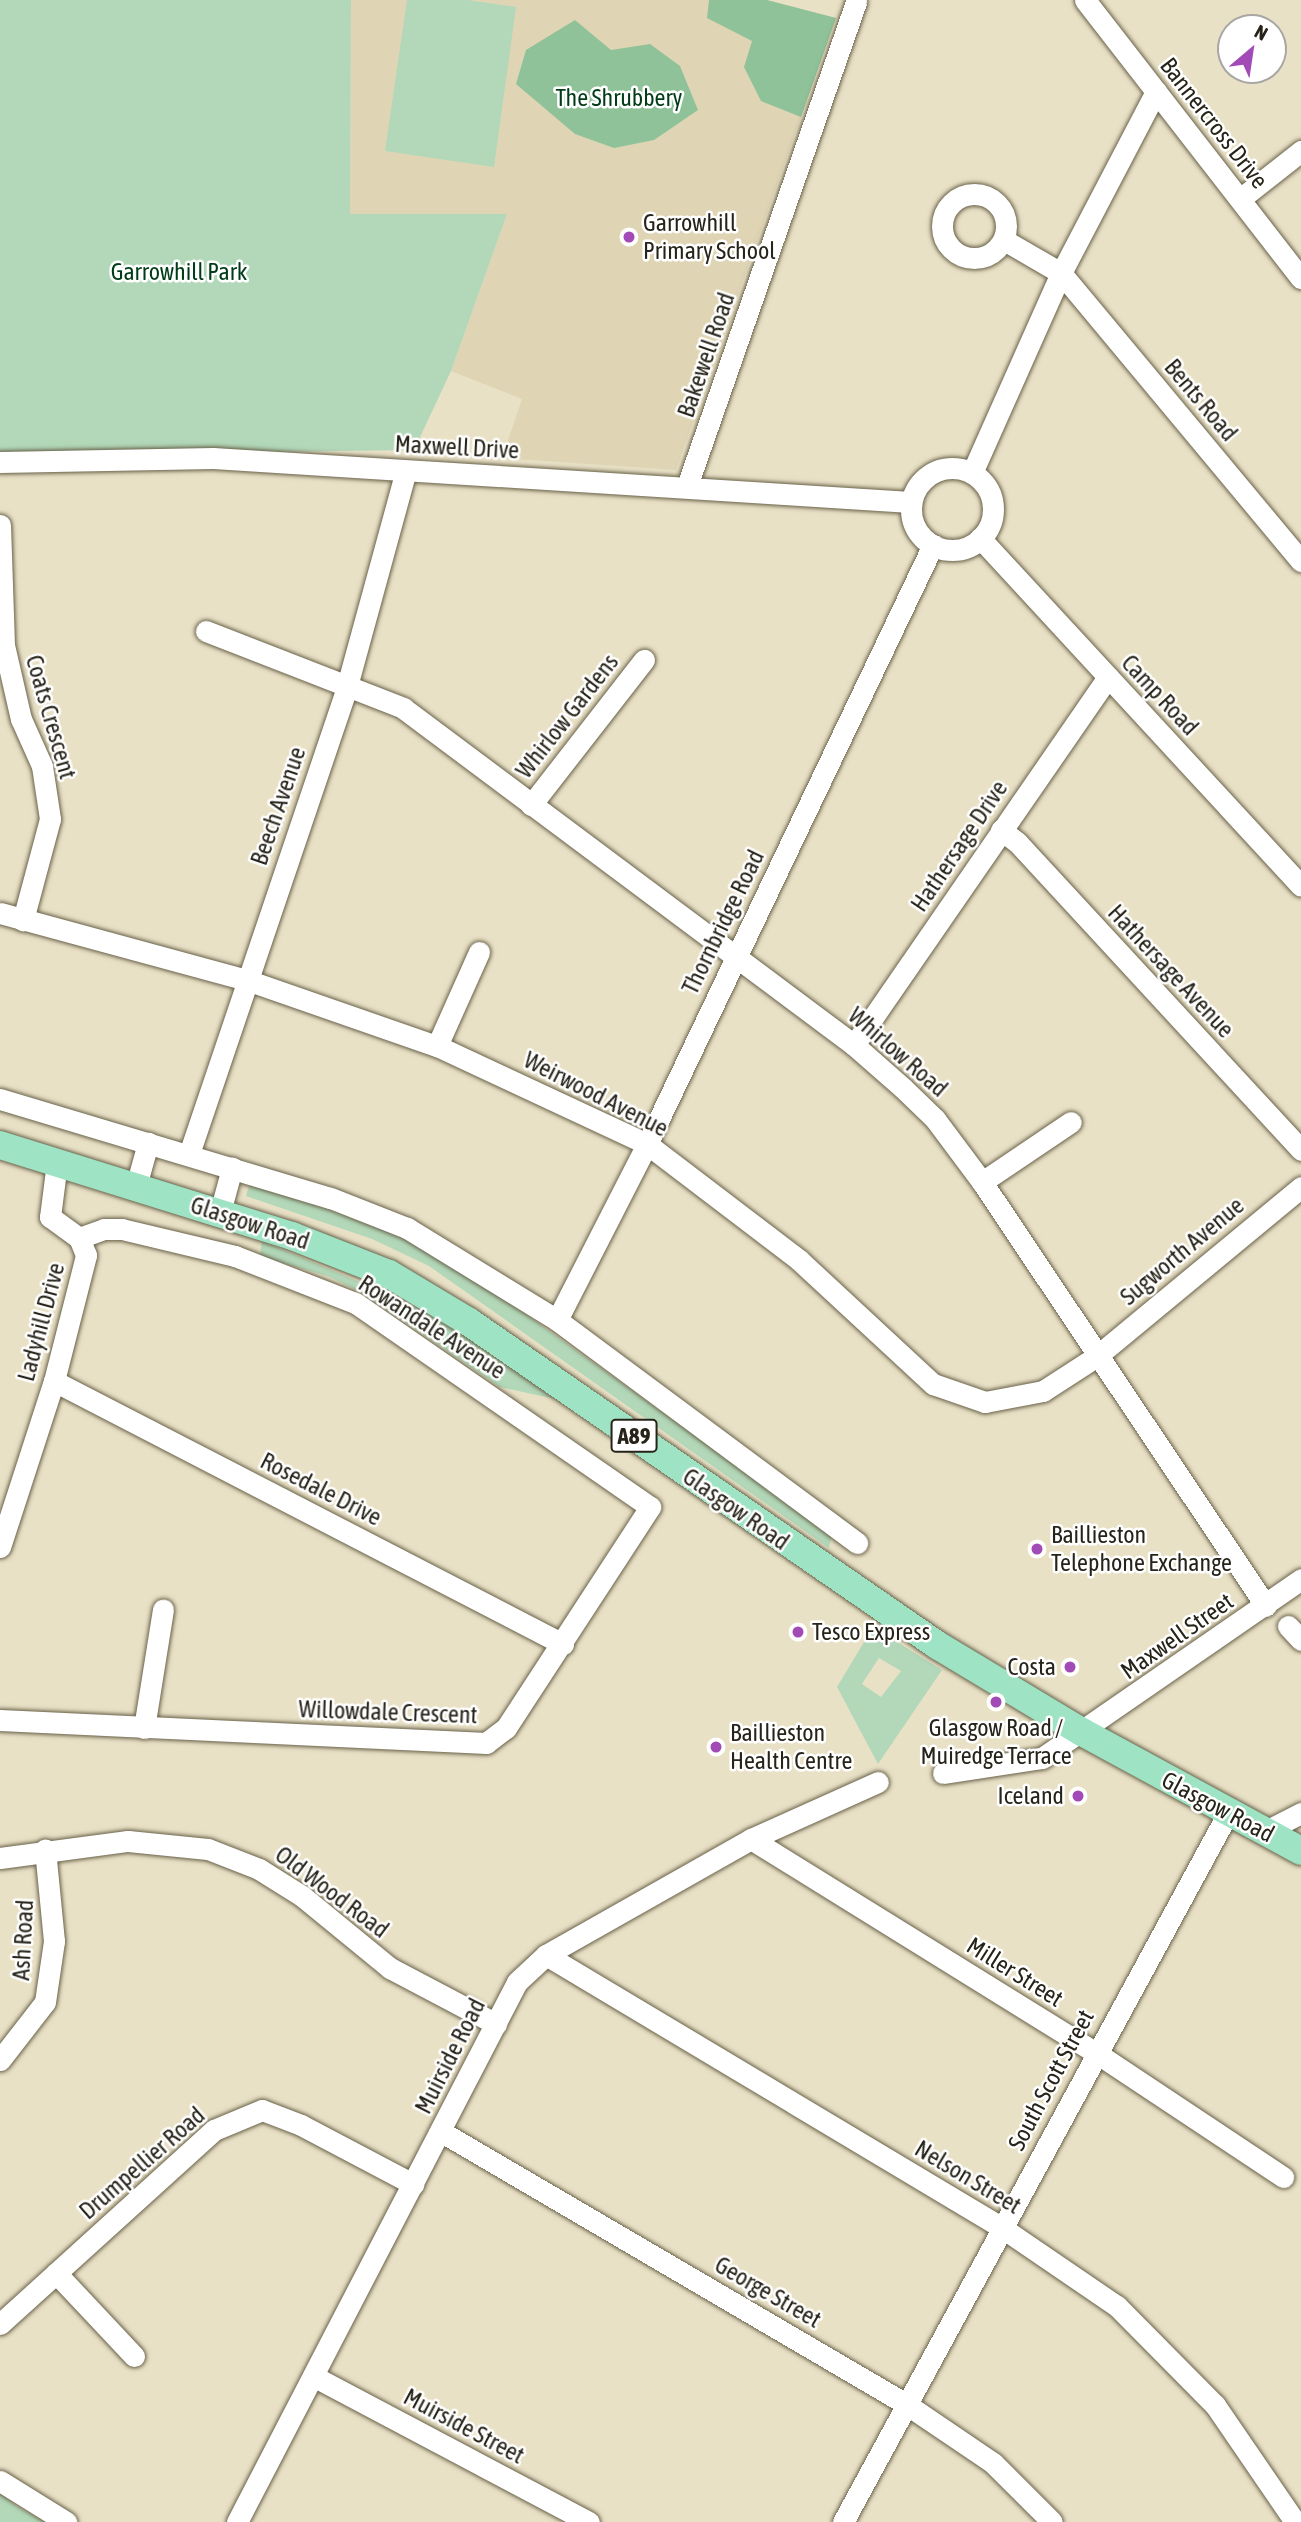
<!DOCTYPE html>
<style>
body{margin:0}
#map{position:relative;width:1301px;height:2522px;overflow:hidden;background:#e9e1c6;font-family:"Asap Condensed",sans-serif}
div>[style]{position:absolute}
.built>*{inset:0;background:#dfd5b4}
.green>*{inset:0;background:#b2d8b9}
.forest>*{inset:0;background:#8fc299}
.roads{filter:drop-shadow(0 0 2px #686149) drop-shadow(0 0 2px #686149)}
.minor>*{height:21px;margin:-10.5px;padding:0 10.5px;transform-origin:10.5px;border-radius:10.5px;background:#fff}
.minor>.ring{margin:-10.5px;padding:0;box-sizing:content-box;background:none;border:21px solid #fff;border-radius:50%}
.major>*{height:28px;margin:-14px;padding:0 14px;transform-origin:14px;border-radius:14px;background:#9de3c4}
.dots>*{width:19px;height:19px;translate:-50% -50%;box-sizing:border-box;border:4px solid #fff;border-radius:50%}
span{translate:-50% -50%;white-space:nowrap;text-align:center;line-height:1.15;-webkit-text-stroke:5px #fff;paint-order:stroke}
.shield-label span{padding:2px 5px;background:#fff;border:2px solid;border-radius:5px;-webkit-text-stroke-width:0}
.shield-label{font-size:23px;color:#262319;font-weight:700}
.park-label{font-size:24px;color:#003c17}
.street-label{font-size:24px;color:#262319}
.poi-label{font-size:24px;color:#262319}
.left{translate:0 -50%;text-align:left}
.right{translate:-100% -50%;text-align:right}
.north{position:absolute;left:1217px;top:14px;width:70px;height:70px;box-sizing:border-box;background:#fff;border:2px solid #a8a7a3;border-radius:50%;rotate:29deg;font-size:19px;font-weight:700;line-height:28px;text-align:center;color:#262319}
.north::after{content:'';display:block;margin:auto;width:24px;height:32px;background:#a24ab6;clip-path:polygon(50% 0,100% 100%,50% 72%,0 100%)}
</style>
<div id="map">
<div class="built">
<div style="clip-path:polygon(351px 0,767px 0,836px 18px,676px 470px,502px 458px,522px 399px,451px 371px,507px 214px,350px 215px)"></div>
</div>
<div class="green">
<div style="clip-path:polygon(0 0,351px 0,350px 214px,507px 214px,451px 371px,414px 450px,0 455px)"></div>
<div style="clip-path:polygon(407px 0,468px 0,516px 7px,494px 167px,385px 151px)"></div>
<div style="clip-path:polygon(250px 1183px,381px 1228px,450px 1260px,832px 1534px,829px 1548px,429px 1266px,372px 1239px,246px 1196px)"></div>
<div style="clip-path:polygon(262px 1241px,393px 1296px,455px 1329px,555px 1399px,500px 1387px,364px 1294px,330px 1277px,260px 1256px)"></div>
<div style="clip-path:polygon(evenodd,873px 1627px,942px 1670px,878px 1764px,837px 1687px,873px 1627px,879px 1658px,901px 1671px,881px 1697px,862px 1684px,879px 1658px)"></div>
<div style="clip-path:polygon(0 2492px,16px 2506px,45px 2522px,0 2522px)"></div>
</div>
<div class="forest">
<div style="clip-path:polygon(709px 0,767px 0,836px 18px,801px 117px,761px 101px,744px 67px,752px 41px,707px 18px)"></div>
<div style="clip-path:polygon(575px 20px,611px 50px,650px 44px,680px 66px,698px 110px,654px 140px,614px 148px,575px 134px,516px 84px,526px 50px)"></div>
</div>
<div class="roads">
<div class="minor">
<div style="left:1085px;top:0;width:352px;rotate:52.2deg"></div>
<div class="ring" style="left:942px;top:194px;width:43px;height:43px"></div>
<div style="left:1240px;top:199px;width:78px;rotate:-38.2deg"></div>
<div style="left:1004px;top:240px;width:66px;rotate:30.1deg"></div>
<div style="left:1061px;top:273px;width:375px;rotate:50.2deg"></div>
<div style="left:0;top:462px;width:213px;rotate:-1.1deg"></div>
<div style="left:213px;top:458px;width:699px;rotate:3.61deg"></div>
<div class="ring" style="left:911px;top:468px;width:61px;height:61px"></div>
<div style="left:972px;top:473px;width:219px;rotate:-66deg"></div>
<div style="left:1061px;top:273px;width:205px;rotate:-62.4deg"></div>
<div style="left:687px;top:486px;width:513px;rotate:-70.75deg"></div>
<div style="left:0;top:525px;width:120px;rotate:88.1deg"></div>
<div style="left:4px;top:645px;width:76px;rotate:77.1deg"></div>
<div style="left:21px;top:719px;width:51px;rotate:65.9deg"></div>
<div style="left:42px;top:766px;width:54px;rotate:81.4deg"></div>
<div style="left:50px;top:819px;width:105px;rotate:105deg"></div>
<div style="left:980px;top:538px;width:473px;rotate:47.3deg"></div>
<div style="left:206px;top:631px;width:212px;rotate:21.3deg"></div>
<div style="left:403px;top:708px;width:563px;rotate:36.77deg"></div>
<div style="left:854px;top:1045px;width:65px;rotate:41.3deg"></div>
<div style="left:903px;top:1088px;width:45px;rotate:44.1deg"></div>
<div style="left:935px;top:1119px;width:79px;rotate:53.3deg"></div>
<div style="left:982px;top:1182px;width:510px;rotate:56.19deg"></div>
<div style="left:531px;top:805px;width:184px;rotate:-52.1deg"></div>
<div style="left:1001px;top:830px;width:20px;rotate:37deg"></div>
<div style="left:1017px;top:842px;width:419px;rotate:47.3deg"></div>
<div style="left:0;top:913px;width:256px;rotate:15.2deg"></div>
<div style="left:247px;top:980px;width:201px;rotate:19.2deg"></div>
<div style="left:437px;top:1046px;width:232px;rotate:25deg"></div>
<div style="left:647px;top:1144px;width:191px;rotate:37.3deg"></div>
<div style="left:799px;top:1260px;width:183px;rotate:42.8deg"></div>
<div style="left:933px;top:1384px;width:55px;rotate:19.1deg"></div>
<div style="left:985px;top:1402px;width:59px;rotate:-10.7deg"></div>
<div style="left:1043px;top:1391px;width:64px;rotate:-32.9deg"></div>
<div style="left:1097px;top:1356px;width:265px;rotate:-39.6deg"></div>
<div style="left:854px;top:1045px;width:447px;rotate:-55.4deg"></div>
<div style="left:437px;top:1046px;width:103px;rotate:-65.9deg"></div>
<div style="left:0;top:1099px;width:345px;rotate:16.7deg"></div>
<div style="left:331px;top:1198px;width:82px;rotate:21.5deg"></div>
<div style="left:407px;top:1228px;width:176px;rotate:31.5deg"></div>
<div style="left:557px;top:1320px;width:374px;rotate:36.6deg"></div>
<div style="left:189px;top:1154px;width:494px;rotate:-71.3deg"></div>
<div style="left:347px;top:686px;width:223px;rotate:-74.7deg"></div>
<div style="left:982px;top:1182px;width:107px;rotate:-34deg"></div>
<div style="left:136px;top:1186px;width:45px;rotate:-74.4deg"></div>
<div style="left:220px;top:1212px;width:46px;rotate:-74.7deg"></div>
<div style="left:557px;top:1320px;width:198px;rotate:-62.9deg"></div>
<div style="left:647px;top:1144px;width:664px;rotate:-64.48deg"></div>
<div style="left:54px;top:1381px;width:573px;rotate:27.33deg"></div>
<div style="left:0;top:1547px;width:175px;rotate:-72deg"></div>
<div style="left:54px;top:1381px;width:130px;rotate:-75.7deg"></div>
<div style="left:86px;top:1255px;width:18px;rotate:-112deg"></div>
<div style="left:79px;top:1238px;width:36px;rotate:-144deg"></div>
<div style="left:50px;top:1217px;width:55px;rotate:-82.7deg"></div>
<div style="left:1288px;top:1626px;width:19px;rotate:47deg"></div>
<div style="left:0;top:1720px;width:487px;rotate:2.7deg"></div>
<div style="left:486px;top:1743px;width:25px;rotate:-37deg"></div>
<div style="left:506px;top:1728px;width:264px;rotate:-56.9deg"></div>
<div style="left:650px;top:1507px;width:359px;rotate:-145.3deg"></div>
<div style="left:355px;top:1303px;width:129px;rotate:-158.6deg"></div>
<div style="left:235px;top:1256px;width:116px;rotate:-166.6deg"></div>
<div style="left:122px;top:1229px;width:18px;rotate:180deg"></div>
<div style="left:104px;top:1229px;width:27px;rotate:160deg"></div>
<div style="left:144px;top:1728px;width:120px;rotate:-80.9deg"></div>
<div style="left:943px;top:1773px;width:100px;rotate:-8.6deg"></div>
<div style="left:1042px;top:1758px;width:315px;rotate:-34.6deg"></div>
<div style="left:1264px;top:1832px;width:42px;rotate:-27.2deg"></div>
<div style="left:751px;top:1839px;width:405px;rotate:31.8deg"></div>
<div style="left:1095px;top:2052px;width:226px;rotate:33.6deg"></div>
<div style="left:0;top:1858px;width:129px;rotate:-7.6deg"></div>
<div style="left:128px;top:1841px;width:80px;rotate:5.7deg"></div>
<div style="left:208px;top:1849px;width:55px;rotate:21.4deg"></div>
<div style="left:259px;top:1869px;width:51px;rotate:32.1deg"></div>
<div style="left:302px;top:1896px;width:114px;rotate:39.3deg"></div>
<div style="left:390px;top:1968px;width:120px;rotate:27.8deg"></div>
<div style="left:546px;top:1955px;width:530px;rotate:30.87deg"></div>
<div style="left:1001px;top:2227px;width:140px;rotate:34.3deg"></div>
<div style="left:1117px;top:2306px;width:139px;rotate:45.3deg"></div>
<div style="left:1215px;top:2405px;width:142px;rotate:55.6deg"></div>
<div style="left:0;top:2060px;width:73px;rotate:-52.2deg"></div>
<div style="left:45px;top:2002px;width:62px;rotate:-81.6deg"></div>
<div style="left:54px;top:1941px;width:92px;rotate:-95.6deg"></div>
<div style="left:440px;top:2131px;width:540px;rotate:30.36deg"></div>
<div style="left:906px;top:2404px;width:105px;rotate:34.1deg"></div>
<div style="left:993px;top:2463px;width:83px;rotate:45deg"></div>
<div style="left:56px;top:2273px;width:114px;rotate:46.8deg"></div>
<div style="left:0;top:2324px;width:289px;rotate:-42.2deg"></div>
<div style="left:214px;top:2130px;width:52px;rotate:-22.6deg"></div>
<div style="left:262px;top:2110px;width:42px;rotate:21deg"></div>
<div style="left:301px;top:2125px;width:127px;rotate:27.8deg"></div>
<div style="left:313px;top:2376px;width:312px;rotate:27.9deg"></div>
<div style="left:0;top:2481px;width:78px;rotate:31.8deg"></div>
<div style="left:237px;top:2522px;width:608px;rotate:-62.59deg"></div>
<div style="left:517px;top:1982px;width:40px;rotate:-43deg"></div>
<div style="left:546px;top:1955px;width:236px;rotate:-29.5deg"></div>
<div style="left:751px;top:1839px;width:139px;rotate:-24.2deg"></div>
<div style="left:843px;top:2522px;width:807px;rotate:-61.5deg"></div>
</div>
<div class="major">
<div style="left:0;top:1145px;width:306px;rotate:17.3deg"></div>
<div style="left:292px;top:1236px;width:104px;rotate:21.4deg"></div>
<div style="left:389px;top:1274px;width:93px;rotate:31deg"></div>
<div style="left:469px;top:1322px;width:569px;rotate:34.61deg"></div>
<div style="left:937px;top:1645px;width:169px;rotate:31deg"></div>
<div style="left:1082px;top:1732px;width:249px;rotate:28.5deg"></div>
</div>
</div>
<div class="dots">
<div style="left:629px;top:237px;background:#a24ab6"></div>
<div style="left:1037px;top:1549px;background:#a24ab6"></div>
<div style="left:798px;top:1632px;background:#a24ab6"></div>
<div style="left:1070px;top:1667px;background:#a24ab6"></div>
<div style="left:996px;top:1702px;background:#a24ab6"></div>
<div style="left:716px;top:1747px;background:#a24ab6"></div>
<div style="left:1078px;top:1796px;background:#a24ab6"></div>
</div>
<div class="shield-label">
<span style="left:634px;top:1436px">A89</span>
</div>
<div class="park-label">
<span style="left:619px;top:98px">The Shrubbery</span>
<span style="left:179px;top:272px">Garrowhill Park</span>
</div>
<div class="street-label">
<span style="left:1214px;top:123px;rotate:52deg">Bannercross Drive</span>
<span style="left:706px;top:355px;rotate:-71deg">Bakewell Road</span>
<span style="left:1201px;top:400px;rotate:50deg">Bents Road</span>
<span style="left:457px;top:447px;rotate:3deg">Maxwell Drive</span>
<span style="left:1160px;top:695px;rotate:47deg">Camp Road</span>
<span style="left:567px;top:716px;rotate:-52deg">Whirlow Gardens</span>
<span style="left:51px;top:717px;rotate:74deg">Coats Crescent</span>
<span style="left:278px;top:806px;rotate:-71deg">Beech Avenue</span>
<span style="left:959px;top:846px;rotate:-56deg">Hathersage Drive</span>
<span style="left:723px;top:922px;rotate:-64deg">Thornbridge Road</span>
<span style="left:1171px;top:971px;rotate:47deg">Hathersage Avenue</span>
<span style="left:898px;top:1052px;rotate:41deg">Whirlow Road</span>
<span style="left:596px;top:1094px;rotate:27deg">Weirwood Avenue</span>
<span style="left:250px;top:1223px;rotate:18deg">Glasgow Road</span>
<span style="left:1182px;top:1251px;rotate:-40deg">Sugworth Avenue</span>
<span style="left:41px;top:1322px;rotate:-75deg">Ladyhill Drive</span>
<span style="left:432px;top:1327px;rotate:33deg">Rowandale Avenue</span>
<span style="left:321px;top:1489px;rotate:27deg">Rosedale Drive</span>
<span style="left:736px;top:1509px;rotate:35deg">Glasgow Road</span>
<span style="left:1177px;top:1636px;rotate:-35deg">Maxwell Street</span>
<span style="left:388px;top:1712px;rotate:2deg">Willowdale Crescent</span>
<span style="left:1218px;top:1807px;rotate:28deg">Glasgow Road</span>
<span style="left:332px;top:1892px;rotate:37deg">Old Wood Road</span>
<span style="left:23px;top:1940px;rotate:-87deg">Ash Road</span>
<span style="left:1015px;top:1972px;rotate:32deg">Miller Street</span>
<span style="left:450px;top:2056px;rotate:-63deg">Muirside Road</span>
<span style="left:1051px;top:2080px;rotate:-62deg">South Scott Street</span>
<span style="left:142px;top:2163px;rotate:-41deg">Drumpellier Road</span>
<span style="left:968px;top:2177px;rotate:31deg">Nelson Street</span>
<span style="left:768px;top:2292px;rotate:30deg">George Street</span>
<span style="left:464px;top:2426px;rotate:28deg">Muirside Street</span>
</div>
<div class="poi-label">
<span class="left" style="left:643px;top:237px">Garrowhill<br>Primary School</span>
<span class="left" style="left:1051px;top:1549px">Baillieston<br>Telephone Exchange</span>
<span class="left" style="left:812px;top:1632px">Tesco Express</span>
<span class="right" style="left:1056px;top:1667px">Costa</span>
<span style="left:996px;top:1742px">Glasgow Road /<br>Muiredge Terrace</span>
<span class="left" style="left:730px;top:1747px">Baillieston<br>Health Centre</span>
<span class="right" style="left:1064px;top:1796px">Iceland</span>
</div>
<div class="north">N</div>
</div>
